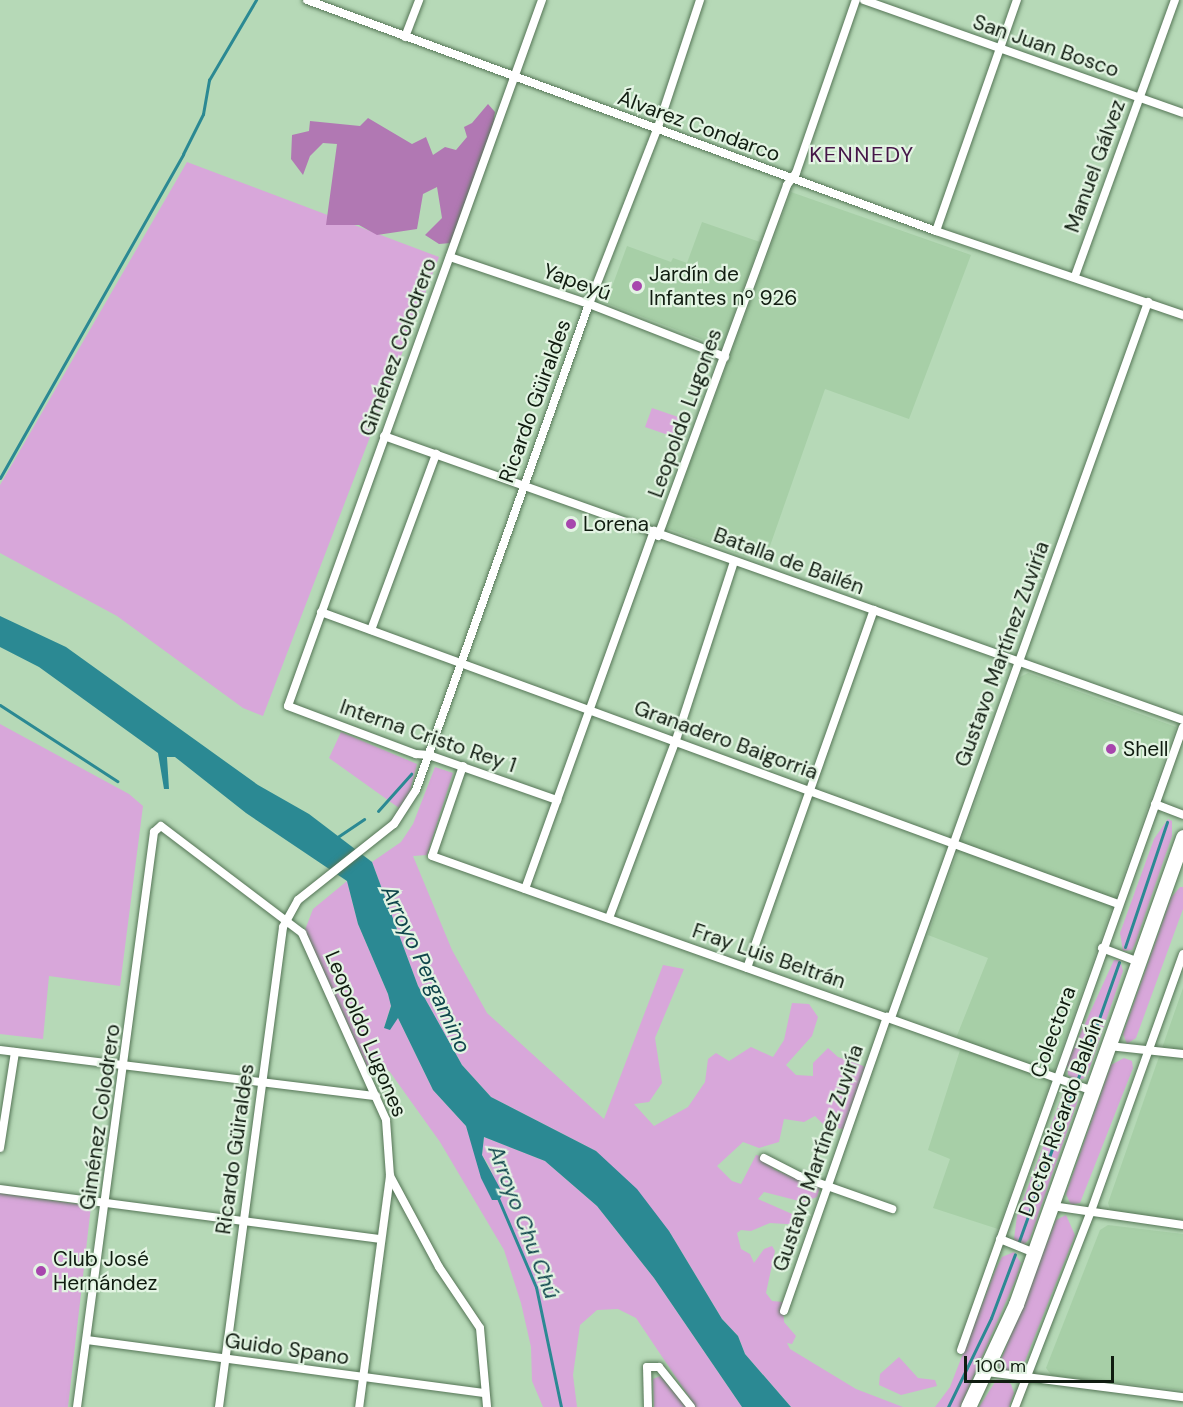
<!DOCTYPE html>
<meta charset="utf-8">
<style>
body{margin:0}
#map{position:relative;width:1183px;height:1407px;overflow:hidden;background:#b6d9b7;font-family:"DM Sans",sans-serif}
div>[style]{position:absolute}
.built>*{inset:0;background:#a7cfa7}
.green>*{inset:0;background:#d8a7da}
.forest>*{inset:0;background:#b178b3}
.water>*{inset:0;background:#2b8993}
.stream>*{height:3px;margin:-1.5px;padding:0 1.5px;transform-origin:1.5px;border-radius:1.5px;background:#2b8993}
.roads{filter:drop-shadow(0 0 2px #557556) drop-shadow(0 0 2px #557556)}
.street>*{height:8px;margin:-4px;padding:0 4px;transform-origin:4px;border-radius:4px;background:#fff}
.highway>*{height:15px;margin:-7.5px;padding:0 7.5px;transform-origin:7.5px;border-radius:7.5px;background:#fff}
.dots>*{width:16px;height:16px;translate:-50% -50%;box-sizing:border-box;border:3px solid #e3f4e3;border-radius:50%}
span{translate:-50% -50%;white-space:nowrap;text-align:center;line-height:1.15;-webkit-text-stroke:4.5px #e3f4e3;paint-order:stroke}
.street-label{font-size:21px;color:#101c10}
.poi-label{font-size:21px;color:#101c10}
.left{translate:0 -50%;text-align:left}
.neighbourhood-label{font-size:22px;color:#451648;letter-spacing:1.5px}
.water-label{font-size:22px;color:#10464c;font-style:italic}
.scale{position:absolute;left:964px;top:1356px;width:150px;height:27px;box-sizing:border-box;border:3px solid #101c10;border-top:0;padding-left:8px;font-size:18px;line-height:21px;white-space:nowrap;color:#101c10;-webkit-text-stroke:4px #e3f4e3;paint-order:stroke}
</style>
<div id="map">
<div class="built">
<div style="clip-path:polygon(791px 192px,971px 255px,909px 419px,825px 389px,764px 563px,666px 528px)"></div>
<div style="clip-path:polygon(702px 222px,760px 242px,722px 347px,606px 303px,627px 246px,671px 262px,673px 258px,687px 263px)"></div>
<div style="clip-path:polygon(1028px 673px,1176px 727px,998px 1229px,933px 1208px,950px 1159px,928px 1150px,963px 1041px,956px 1038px,988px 958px,928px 935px,1020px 677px)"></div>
<div style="clip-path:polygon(1183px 988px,1183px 1220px,1111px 1212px,1108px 1203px)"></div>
<div style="clip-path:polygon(1108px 1225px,1183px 1234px,1183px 1390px,1052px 1376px,1046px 1368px,1100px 1230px)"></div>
</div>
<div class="green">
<div style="clip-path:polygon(187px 162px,439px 257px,263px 716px,243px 708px,117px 616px,0 553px,0 485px)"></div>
<div style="clip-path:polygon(652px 408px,681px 418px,674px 437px,645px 427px)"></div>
<div style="clip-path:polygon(0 724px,129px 794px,143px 806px,120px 986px,49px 976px,43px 1039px,0 1034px)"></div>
<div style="clip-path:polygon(341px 732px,417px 764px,410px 791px,399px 808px,329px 758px)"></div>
<div style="clip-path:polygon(435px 767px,453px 773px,427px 855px,413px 856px,452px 950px,487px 1013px,604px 1119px,663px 965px,684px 969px,655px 1038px,662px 1083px,649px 1102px,634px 1104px,654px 1126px,688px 1107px,705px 1082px,708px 1059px,716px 1053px,729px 1061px,751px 1047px,773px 1057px,784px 1040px,792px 1003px,809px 1004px,818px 1017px,812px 1036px,786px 1065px,796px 1075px,813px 1076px,813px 1063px,828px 1048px,838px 1057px,866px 1067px,844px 1129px,826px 1127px,815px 1116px,804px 1122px,784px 1119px,779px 1142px,759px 1148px,743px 1142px,717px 1166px,732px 1181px,741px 1184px,756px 1155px,773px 1158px,773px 1169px,820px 1188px,817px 1197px,803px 1202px,764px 1192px,758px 1199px,799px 1217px,802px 1225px,770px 1223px,751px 1231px,741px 1230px,737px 1233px,741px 1249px,750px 1254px,754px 1263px,764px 1249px,772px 1246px,775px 1251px,766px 1293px,772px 1301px,783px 1302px,784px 1322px,796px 1336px,792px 1344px,787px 1343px,790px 1349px,856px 1389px,903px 1407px,791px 1407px,745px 1354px,738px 1336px,722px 1319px,669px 1231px,596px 1151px,491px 1097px,462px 1065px,418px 986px,372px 862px,401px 842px,413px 824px)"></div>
<div style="clip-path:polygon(1168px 819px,1172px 821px,1172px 836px,1135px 944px,1132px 950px,1123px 951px,1120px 933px,1154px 839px)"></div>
<div style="clip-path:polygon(347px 881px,358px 924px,388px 994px,391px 1005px,384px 1028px,398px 1018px,433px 1090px,466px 1126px,473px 1147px,497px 1178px,482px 1155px,484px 1137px,545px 1161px,597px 1206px,654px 1278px,742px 1407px,696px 1407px,636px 1318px,618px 1309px,597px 1310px,580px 1325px,573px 1375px,577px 1407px,543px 1407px,532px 1381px,531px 1347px,521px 1303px,504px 1250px,440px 1142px,390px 1072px,383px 1067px,372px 1077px,305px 930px,313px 909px)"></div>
<div style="clip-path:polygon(1180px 887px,1183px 887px,1183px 909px,1136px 1038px,1127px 1044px,1123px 1034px,1171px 898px)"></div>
<div style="clip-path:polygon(1114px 960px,1120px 960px,1123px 971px,1088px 1073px,1083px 1079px,1074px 1079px,1068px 1075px,1067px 1063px)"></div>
<div style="clip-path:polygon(1124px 1058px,1132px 1061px,1133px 1068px,1080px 1203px,1071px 1205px,1066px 1194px,1111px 1065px)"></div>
<div style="clip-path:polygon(1065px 1088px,1078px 1092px,1078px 1100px,1030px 1238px,1023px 1246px,1017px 1246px,1014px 1239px,1017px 1216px)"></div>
<div style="clip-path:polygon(0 1193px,91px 1206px,68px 1407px,0 1407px)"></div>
<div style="clip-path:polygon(1066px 1215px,1075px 1235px,1023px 1366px,1015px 1372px,1001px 1370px,999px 1365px,1056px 1220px)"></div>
<div style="clip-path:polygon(1014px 1252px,1021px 1263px,1015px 1281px,960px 1407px,935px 1407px,950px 1387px,995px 1271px,1002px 1257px)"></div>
<div style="clip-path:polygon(899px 1357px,918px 1378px,935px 1380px,937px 1386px,901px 1395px,879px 1385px,880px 1374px)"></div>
<div style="clip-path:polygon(660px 1376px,687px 1407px,654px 1407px,653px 1379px)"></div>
<div style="clip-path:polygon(997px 1379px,1011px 1384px,1014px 1393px,1009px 1407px,979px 1407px)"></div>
</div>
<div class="forest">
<div style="clip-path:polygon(488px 104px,495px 112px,492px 134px,451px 243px,439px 244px,425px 235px,442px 218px,437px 187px,423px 194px,417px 229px,377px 235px,359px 225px,326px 225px,337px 144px,323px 143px,310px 156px,303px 175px,291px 159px,292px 135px,309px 131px,310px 121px,360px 126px,368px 118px,412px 144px,426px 137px,433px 155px,445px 147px,456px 150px,467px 137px,464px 127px,472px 123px)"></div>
</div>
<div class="water">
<div style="clip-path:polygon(0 616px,66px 647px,258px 785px,309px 814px,372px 862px,418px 986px,462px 1065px,491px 1097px,596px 1151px,637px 1189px,669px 1231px,722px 1319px,738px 1336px,745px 1354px,791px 1407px,742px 1407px,654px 1278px,597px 1206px,545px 1161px,484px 1137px,482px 1155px,503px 1194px,499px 1200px,492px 1200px,481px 1178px,466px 1126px,433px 1090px,398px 1018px,390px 1030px,384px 1028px,391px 1006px,388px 994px,358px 924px,347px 881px,246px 813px,175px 757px,167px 757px,169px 789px,164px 789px,158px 753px,39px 667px,0 647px)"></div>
</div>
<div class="stream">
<div style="left:0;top:478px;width:372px;rotate:-60.5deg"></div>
<div style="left:183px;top:154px;width:45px;rotate:-63.4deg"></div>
<div style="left:203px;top:114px;width:35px;rotate:-80deg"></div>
<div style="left:209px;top:80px;width:93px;rotate:-59.6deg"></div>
<div style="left:0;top:705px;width:140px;rotate:33deg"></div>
<div style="left:378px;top:811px;width:50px;rotate:-48.3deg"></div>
<div style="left:336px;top:838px;width:34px;rotate:-34deg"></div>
<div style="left:1125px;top:947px;width:132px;rotate:-71.4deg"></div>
<div style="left:1078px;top:1078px;width:123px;rotate:-70.5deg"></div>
<div style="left:498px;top:1198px;width:97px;rotate:66.9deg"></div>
<div style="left:536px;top:1287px;width:123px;rotate:78.2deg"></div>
<div style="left:1018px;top:1244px;width:164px;rotate:-70.3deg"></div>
<div style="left:948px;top:1407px;width:99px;rotate:-64.2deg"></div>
<div style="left:991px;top:1318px;width:68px;rotate:-69.4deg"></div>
</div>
<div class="roads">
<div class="street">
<div style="left:307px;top:0;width:670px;rotate:20.17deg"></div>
<div style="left:936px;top:231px;width:261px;rotate:18.8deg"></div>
<div style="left:542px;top:0;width:750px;rotate:109.79deg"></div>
<div style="left:288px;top:706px;width:137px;rotate:20.6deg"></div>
<div style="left:416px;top:754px;width:13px;rotate:4deg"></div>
<div style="left:429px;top:755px;width:136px;rotate:19.4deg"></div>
<div style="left:864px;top:0;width:338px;rotate:19.5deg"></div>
<div style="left:405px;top:37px;width:40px;rotate:-69deg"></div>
<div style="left:936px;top:231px;width:245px;rotate:-70.7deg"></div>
<div style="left:450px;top:257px;width:147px;rotate:18.7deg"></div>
<div style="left:589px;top:304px;width:146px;rotate:21.3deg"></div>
<div style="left:1075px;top:276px;width:294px;rotate:-70.1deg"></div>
<div style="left:384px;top:436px;width:848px;rotate:19.57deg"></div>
<div style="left:658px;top:536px;width:374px;rotate:-69.8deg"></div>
<div style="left:787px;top:185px;width:15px;rotate:-53deg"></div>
<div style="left:796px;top:173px;width:183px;rotate:-70.9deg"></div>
<div style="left:321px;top:612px;width:849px;rotate:20.12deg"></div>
<div style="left:371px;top:630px;width:188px;rotate:-69.7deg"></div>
<div style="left:463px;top:766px;width:95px;rotate:109deg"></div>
<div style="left:432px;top:856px;width:702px;rotate:19.57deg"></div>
<div style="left:1155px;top:804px;width:30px;rotate:21deg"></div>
<div style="left:525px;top:889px;width:381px;rotate:-70.2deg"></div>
<div style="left:609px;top:918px;width:190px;rotate:-69.4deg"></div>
<div style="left:676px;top:740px;width:188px;rotate:-72deg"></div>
<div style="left:1102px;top:948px;width:40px;rotate:21deg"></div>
<div style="left:747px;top:968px;width:380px;rotate:-70.5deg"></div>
<div style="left:891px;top:1018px;width:761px;rotate:-70.25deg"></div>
<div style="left:1109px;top:1046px;width:74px;rotate:6.2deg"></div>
<div style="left:0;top:1050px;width:379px;rotate:7deg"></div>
<div style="left:0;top:1148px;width:97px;rotate:-81.1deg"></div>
<div style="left:764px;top:1158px;width:39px;rotate:27deg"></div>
<div style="left:799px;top:1176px;width:99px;rotate:19.5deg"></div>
<div style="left:390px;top:1176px;width:103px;rotate:61.7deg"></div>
<div style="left:439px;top:1267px;width:73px;rotate:56.1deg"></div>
<div style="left:480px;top:1328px;width:79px;rotate:84.9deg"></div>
<div style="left:0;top:1189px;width:384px;rotate:7.5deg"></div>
<div style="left:1052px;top:1206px;width:132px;rotate:8.3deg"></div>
<div style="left:1000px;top:1239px;width:38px;rotate:22deg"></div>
<div style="left:784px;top:1311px;width:312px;rotate:-70.7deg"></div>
<div style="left:87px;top:1340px;width:400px;rotate:7.6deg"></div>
<div style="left:961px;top:1350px;width:661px;rotate:-70.39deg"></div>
<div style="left:987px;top:1372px;width:198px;rotate:7.3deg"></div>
<div style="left:77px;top:1407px;width:580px;rotate:-82.37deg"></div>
<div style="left:154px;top:832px;width:9px;rotate:-41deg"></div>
<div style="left:161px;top:826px;width:177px;rotate:37.2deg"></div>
<div style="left:302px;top:933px;width:205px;rotate:65.8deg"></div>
<div style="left:386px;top:1120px;width:56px;rotate:85.9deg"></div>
<div style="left:390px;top:1176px;width:233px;rotate:97.6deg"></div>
<div style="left:219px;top:1407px;width:484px;rotate:-82.4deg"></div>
<div style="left:283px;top:927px;width:31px;rotate:-61deg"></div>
<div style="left:298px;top:900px;width:122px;rotate:-38.4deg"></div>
<div style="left:394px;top:824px;width:40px;rotate:-57.1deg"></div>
<div style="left:416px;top:790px;width:516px;rotate:-70.41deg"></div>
<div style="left:589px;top:304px;width:187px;rotate:-68.7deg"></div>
<div style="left:657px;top:130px;width:137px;rotate:-71.7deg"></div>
<div style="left:648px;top:1407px;width:40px;rotate:-91.4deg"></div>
<div style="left:647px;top:1367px;width:12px"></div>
<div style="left:659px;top:1367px;width:51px;rotate:51.3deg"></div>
<div style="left:1015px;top:1407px;width:207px;rotate:-68.8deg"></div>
<div style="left:1090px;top:1214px;width:276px;rotate:-70.3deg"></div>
</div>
<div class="highway">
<div style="left:968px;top:1407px;width:114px;rotate:-65deg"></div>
<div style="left:1016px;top:1304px;width:496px;rotate:-70.3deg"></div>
</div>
</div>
<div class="dots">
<div style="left:637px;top:286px;background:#a746ad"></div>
<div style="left:571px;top:524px;background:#a746ad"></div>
<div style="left:1111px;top:749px;background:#a746ad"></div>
<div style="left:41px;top:1271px;background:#a746ad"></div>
</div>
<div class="street-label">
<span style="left:1046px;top:46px;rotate:19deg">San Juan Bosco</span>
<span style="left:699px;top:126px;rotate:20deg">Álvarez Condarco</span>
<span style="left:1095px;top:166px;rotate:-70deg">Manuel Gálvez</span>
<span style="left:577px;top:282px;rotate:20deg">Yapeyú</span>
<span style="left:398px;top:347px;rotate:-70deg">Giménez Colodrero</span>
<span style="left:535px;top:401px;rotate:-70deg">Ricardo Güiraldes</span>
<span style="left:685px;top:413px;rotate:-70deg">Leopoldo Lugones</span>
<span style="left:789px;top:561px;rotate:20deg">Batalla de Bailén</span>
<span style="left:1002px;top:654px;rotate:-70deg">Gustavo Martínez Zuviría</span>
<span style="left:428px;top:736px;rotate:19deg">Interna Cristo Rey 1</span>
<span style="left:726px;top:740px;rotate:20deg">Granadero Baigorria</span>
<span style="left:769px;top:956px;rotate:19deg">Fray Luis Beltrán</span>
<span style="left:1053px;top:1032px;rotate:-70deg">Colectora</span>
<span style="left:366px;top:1034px;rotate:67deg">Leopoldo Lugones</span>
<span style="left:100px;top:1117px;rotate:-82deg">Giménez Colodrero</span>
<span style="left:1061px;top:1117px;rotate:-70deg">Doctor Ricardo Balbín</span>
<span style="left:235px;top:1149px;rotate:-82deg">Ricardo Güiraldes</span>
<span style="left:818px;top:1158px;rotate:-71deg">Gustavo Martínez Zuviría</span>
<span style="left:287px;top:1349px;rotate:8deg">Guido Spano</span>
</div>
<div class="poi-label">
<span class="left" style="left:649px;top:286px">Jardín de<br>Infantes nº 926</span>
<span class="left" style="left:583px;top:524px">Lorena</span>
<span class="left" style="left:1123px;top:749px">Shell</span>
<span class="left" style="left:53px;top:1271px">Club José<br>Hernández</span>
</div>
<div class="neighbourhood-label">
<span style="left:862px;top:155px">KENNEDY</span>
</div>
<div class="water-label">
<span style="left:426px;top:969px;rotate:65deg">Arroyo Pergamino</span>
<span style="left:524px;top:1222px;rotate:69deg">Arroyo Chu Chú</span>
</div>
<div class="scale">100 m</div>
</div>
